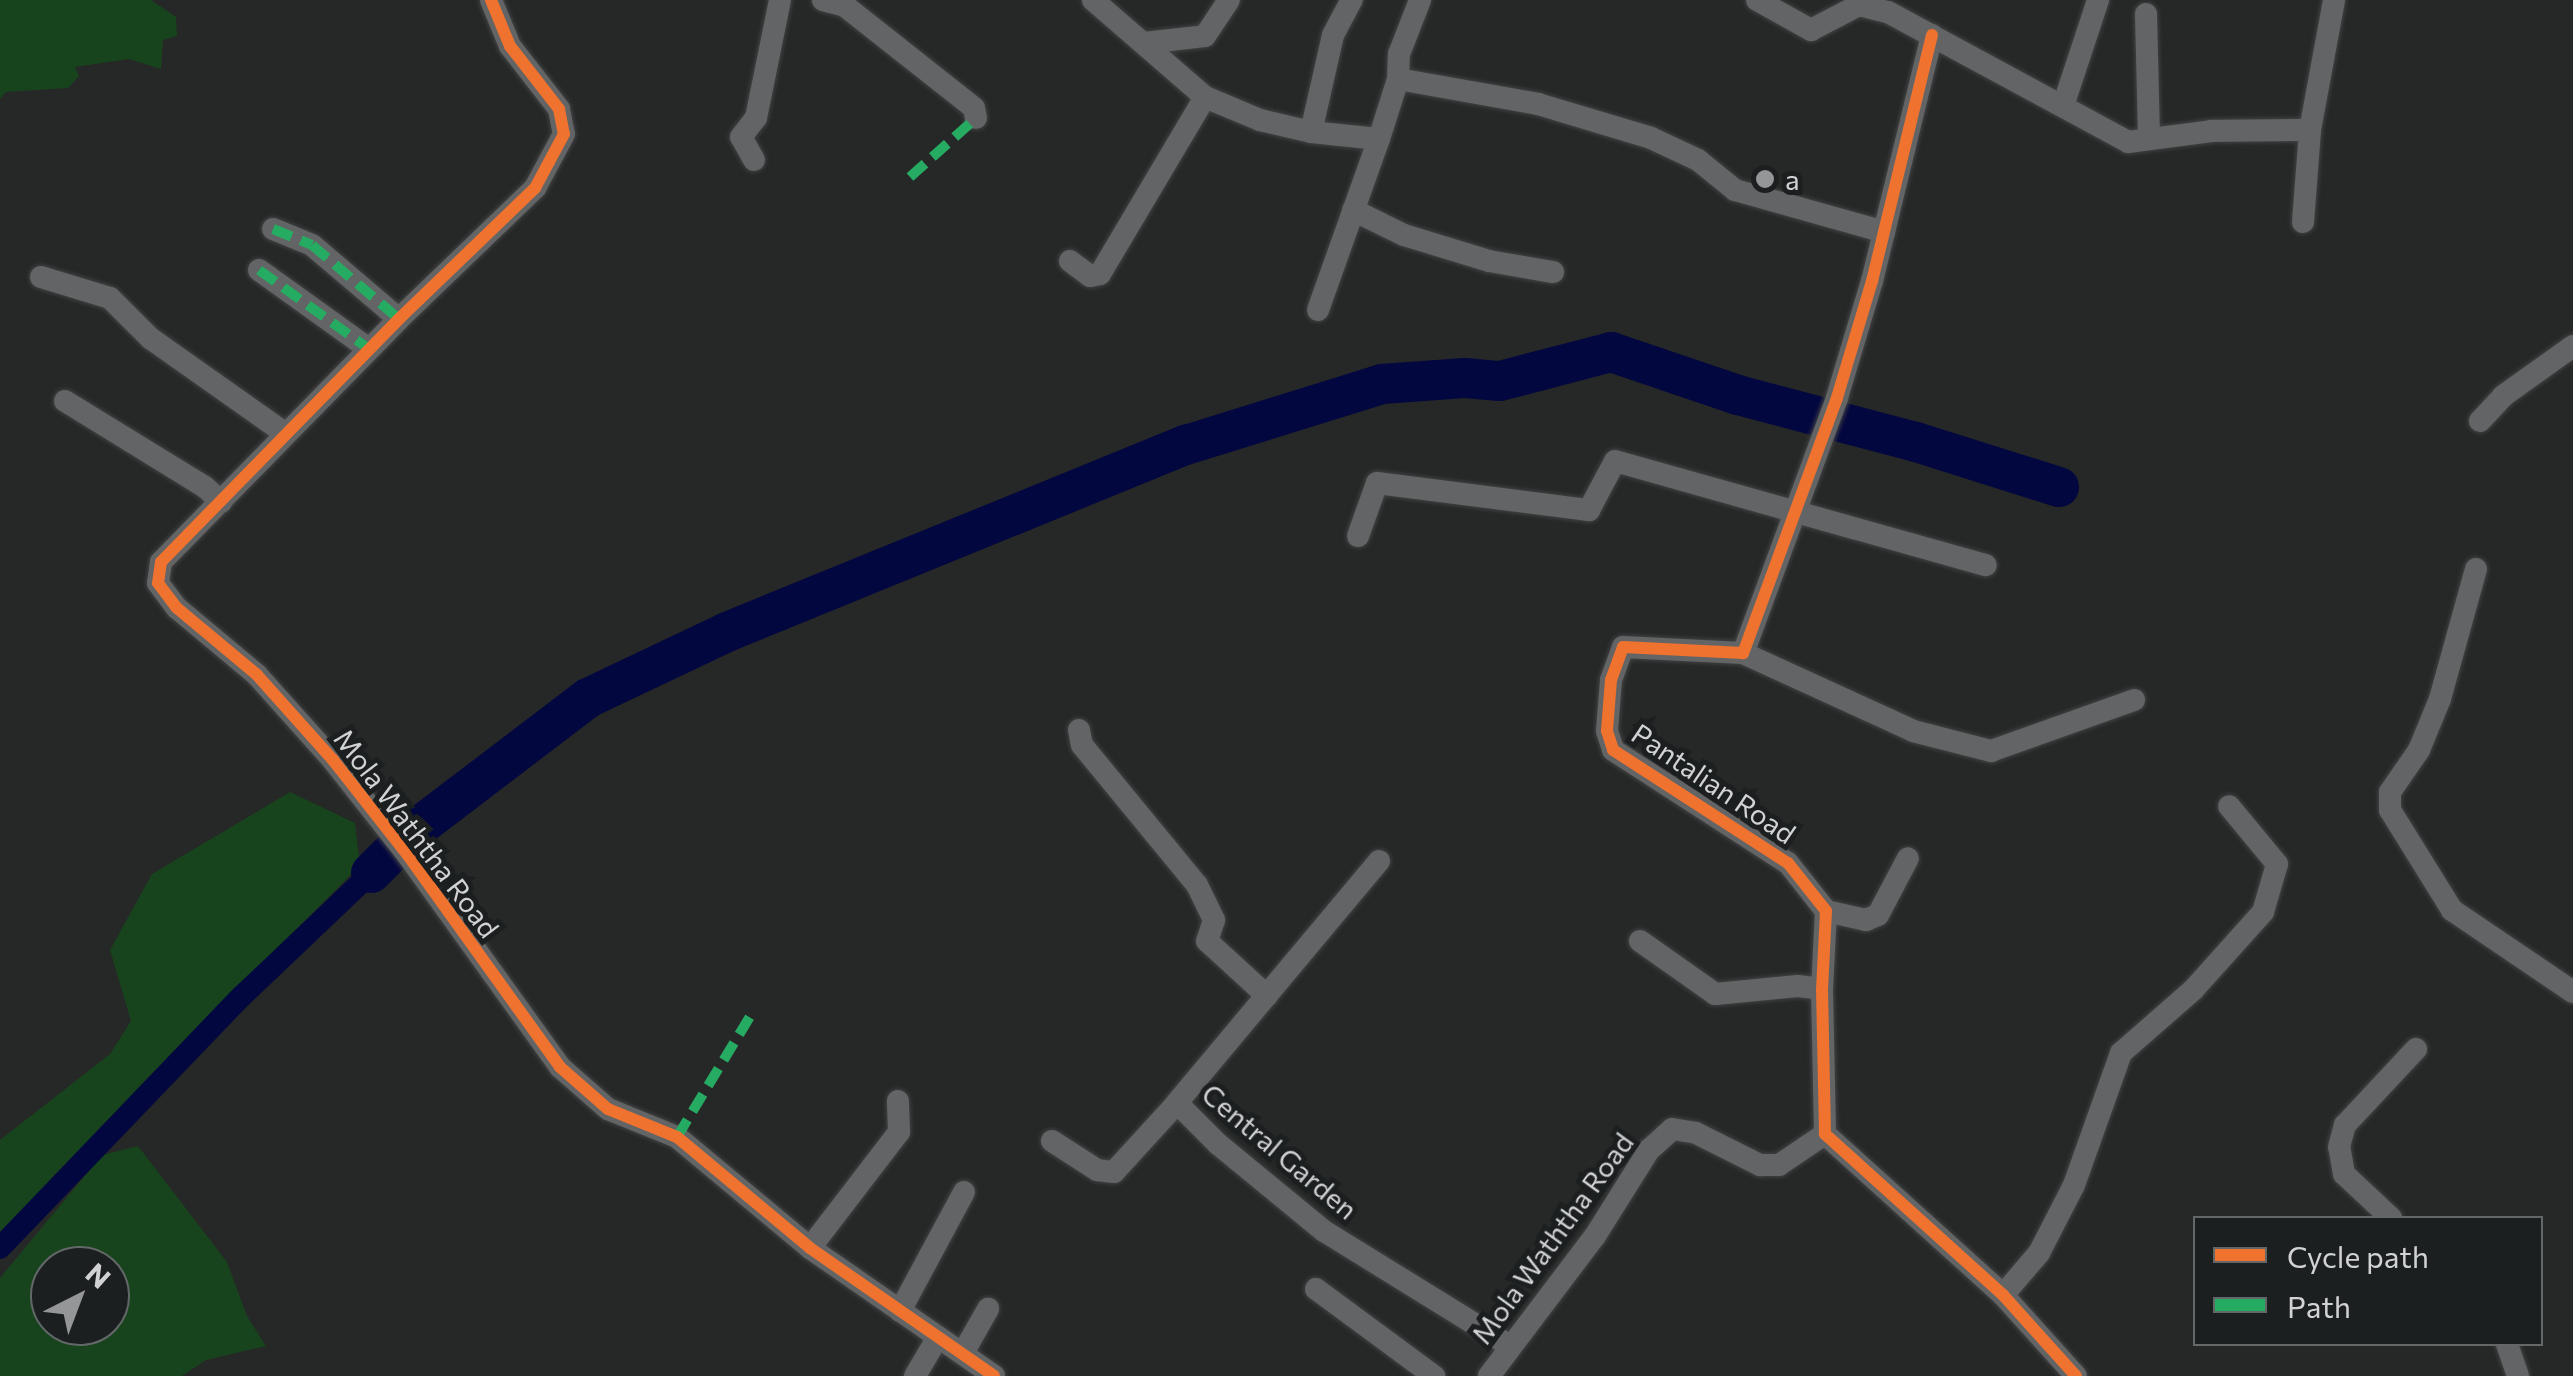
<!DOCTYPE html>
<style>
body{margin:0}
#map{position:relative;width:2573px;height:1376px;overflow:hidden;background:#262727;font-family:Commissioner,sans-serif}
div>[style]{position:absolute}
.green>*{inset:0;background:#18441d}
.canal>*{height:22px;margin:-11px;padding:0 11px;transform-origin:11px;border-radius:11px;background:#03073f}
.river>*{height:40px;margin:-20px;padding:0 20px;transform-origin:20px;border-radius:20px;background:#03073f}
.roads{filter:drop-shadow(0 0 2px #414243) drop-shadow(0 0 2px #414243)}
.minor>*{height:22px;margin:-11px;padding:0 11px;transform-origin:11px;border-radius:11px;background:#636465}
.quiet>*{height:10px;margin-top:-5px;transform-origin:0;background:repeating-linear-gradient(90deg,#26ab63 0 20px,transparent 0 30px)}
.cycleway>*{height:12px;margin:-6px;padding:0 6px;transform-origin:6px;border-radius:6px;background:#ef722f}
.dots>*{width:28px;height:28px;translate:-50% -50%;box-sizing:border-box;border:5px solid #1c1f1f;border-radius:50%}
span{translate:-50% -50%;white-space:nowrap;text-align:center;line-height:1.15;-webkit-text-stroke:10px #1c1f1f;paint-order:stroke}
.poi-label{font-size:28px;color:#d1d2d3}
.left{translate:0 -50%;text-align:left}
.street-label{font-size:28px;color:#d1d2d3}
.legend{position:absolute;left:2193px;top:1216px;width:350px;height:130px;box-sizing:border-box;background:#1c1f1f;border:2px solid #646767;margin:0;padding:12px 18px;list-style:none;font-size:30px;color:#d1d2d3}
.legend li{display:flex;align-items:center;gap:20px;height:50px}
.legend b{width:50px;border:2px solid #646767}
.north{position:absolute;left:30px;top:1246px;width:100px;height:100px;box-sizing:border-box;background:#1c1f1f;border:2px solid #646767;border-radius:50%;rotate:42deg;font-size:28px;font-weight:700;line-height:40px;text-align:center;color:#d1d2d3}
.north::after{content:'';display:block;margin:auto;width:35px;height:45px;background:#959697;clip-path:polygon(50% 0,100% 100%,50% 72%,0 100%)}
</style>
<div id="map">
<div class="green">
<div style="clip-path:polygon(0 0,151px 0,176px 17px,177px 36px,163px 40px,161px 69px,129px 59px,75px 67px,79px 76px,68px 88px,6px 92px,0 99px)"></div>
<div style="clip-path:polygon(290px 792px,355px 823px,360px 865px,0 1232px,0 1140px,110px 1054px,131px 1021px,110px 950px,152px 874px)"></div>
<div style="clip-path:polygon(evenodd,138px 1146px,227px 1262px,247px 1316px,266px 1346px,206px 1360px,182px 1376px,0 1376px,0 1278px,102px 1155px,138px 1146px,110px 1266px,110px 1326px,50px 1326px,50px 1266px,110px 1266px)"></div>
</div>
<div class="canal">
<div style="left:0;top:1248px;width:349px;rotate:-46.2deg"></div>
<div style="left:242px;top:996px;width:178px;rotate:-43.6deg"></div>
</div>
<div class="river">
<div style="left:371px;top:873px;width:58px;rotate:-45deg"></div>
<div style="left:412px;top:832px;width:221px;rotate:-37.3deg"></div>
<div style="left:588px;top:698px;width:154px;rotate:-25.4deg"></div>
<div style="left:727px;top:632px;width:496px;rotate:-22.2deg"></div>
<div style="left:1186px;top:445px;width:205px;rotate:-17.3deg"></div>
<div style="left:1382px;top:384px;width:83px;rotate:-4.1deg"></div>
<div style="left:1465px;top:378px;width:35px;rotate:5deg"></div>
<div style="left:1500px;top:381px;width:115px;rotate:-14.6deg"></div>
<div style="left:1611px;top:352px;width:134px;rotate:18.7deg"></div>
<div style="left:1738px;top:395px;width:184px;rotate:14.8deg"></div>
<div style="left:1916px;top:442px;width:150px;rotate:17.5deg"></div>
</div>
<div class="roads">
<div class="minor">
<div style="left:491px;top:0;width:50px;rotate:67.6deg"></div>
<div style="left:510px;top:46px;width:80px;rotate:52.1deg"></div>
<div style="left:559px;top:109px;width:25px;rotate:79deg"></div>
<div style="left:564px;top:134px;width:61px;rotate:118.2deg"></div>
<div style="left:535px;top:188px;width:189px;rotate:136.1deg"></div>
<div style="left:399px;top:319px;width:340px;rotate:134.4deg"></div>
<div style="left:161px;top:562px;width:21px;rotate:98deg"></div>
<div style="left:158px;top:583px;width:31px;rotate:53deg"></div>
<div style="left:177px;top:608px;width:104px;rotate:39.9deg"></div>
<div style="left:257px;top:675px;width:114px;rotate:48.2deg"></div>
<div style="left:333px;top:760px;width:120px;rotate:51.8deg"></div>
<div style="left:407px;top:854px;width:262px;rotate:54.3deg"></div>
<div style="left:560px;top:1067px;width:64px;rotate:41.2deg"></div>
<div style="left:608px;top:1109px;width:74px;rotate:22.1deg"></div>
<div style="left:677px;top:1137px;width:173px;rotate:39.8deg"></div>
<div style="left:810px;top:1248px;width:224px;rotate:34.8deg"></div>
<div style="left:823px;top:0;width:23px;rotate:15deg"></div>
<div style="left:845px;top:6px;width:164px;rotate:38.3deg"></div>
<div style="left:974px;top:108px;width:10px;rotate:79deg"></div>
<div style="left:1093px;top:0;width:148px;rotate:40.9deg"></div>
<div style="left:1205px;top:97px;width:60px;rotate:22.7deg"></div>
<div style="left:1260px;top:120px;width:52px;rotate:13.2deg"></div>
<div style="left:1311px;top:132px;width:68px;rotate:5.9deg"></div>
<div style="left:1757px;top:0;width:62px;rotate:29.1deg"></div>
<div style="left:1811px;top:30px;width:54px;rotate:-27.5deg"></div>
<div style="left:1859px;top:5px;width:30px;rotate:14deg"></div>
<div style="left:1888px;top:12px;width:273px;rotate:28.4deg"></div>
<div style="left:2128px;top:142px;width:84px;rotate:-7.5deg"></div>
<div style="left:2211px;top:131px;width:99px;rotate:-0.6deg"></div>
<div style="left:2310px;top:130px;width:132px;rotate:-79.5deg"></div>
<div style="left:2146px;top:14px;width:125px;rotate:88.6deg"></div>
<div style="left:1932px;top:35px;width:253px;rotate:103.7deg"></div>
<div style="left:1872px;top:281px;width:122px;rotate:106.7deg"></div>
<div style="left:1837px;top:398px;width:272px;rotate:110.2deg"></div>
<div style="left:1743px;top:653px;width:120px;rotate:-177.1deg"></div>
<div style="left:1623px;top:647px;width:35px;rotate:110deg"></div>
<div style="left:1611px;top:680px;width:51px;rotate:94.5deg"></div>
<div style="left:1607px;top:731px;width:20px;rotate:72deg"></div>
<div style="left:1613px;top:750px;width:208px;rotate:32.9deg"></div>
<div style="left:1788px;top:863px;width:61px;rotate:51.6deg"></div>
<div style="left:1826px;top:911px;width:78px;rotate:92.9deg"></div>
<div style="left:1822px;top:989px;width:145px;rotate:88.8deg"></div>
<div style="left:1825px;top:1134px;width:240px;rotate:42.1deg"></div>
<div style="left:2003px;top:1295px;width:109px;rotate:48deg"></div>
<div style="left:1144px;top:43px;width:61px;rotate:-6.5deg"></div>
<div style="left:1205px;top:36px;width:43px;rotate:-56.3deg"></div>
<div style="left:1398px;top:79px;width:142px;rotate:10.1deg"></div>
<div style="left:1538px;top:104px;width:118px;rotate:16.7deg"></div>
<div style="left:1651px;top:138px;width:52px;rotate:25.1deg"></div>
<div style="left:1698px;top:160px;width:48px;rotate:39deg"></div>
<div style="left:1735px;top:190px;width:155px;rotate:15.7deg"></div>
<div style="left:2063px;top:106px;width:112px;rotate:-71.7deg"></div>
<div style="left:1311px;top:132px;width:99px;rotate:-77.2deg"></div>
<div style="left:1333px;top:35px;width:40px;rotate:-62deg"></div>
<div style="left:754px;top:160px;width:26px;rotate:-119deg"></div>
<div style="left:741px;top:137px;width:24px;rotate:-52deg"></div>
<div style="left:756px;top:118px;width:120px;rotate:-78.5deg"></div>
<div style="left:1353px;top:210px;width:57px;rotate:26.1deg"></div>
<div style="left:1404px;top:235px;width:89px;rotate:17deg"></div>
<div style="left:1489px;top:261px;width:65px;rotate:9.8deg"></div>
<div style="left:2303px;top:222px;width:92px;rotate:-85.6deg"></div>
<div style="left:273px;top:229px;width:42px;rotate:22.3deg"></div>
<div style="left:312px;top:245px;width:114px;rotate:40.4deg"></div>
<div style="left:1070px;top:261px;width:25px;rotate:37deg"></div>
<div style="left:1090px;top:276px;width:10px;rotate:-11deg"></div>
<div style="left:1100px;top:274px;width:206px;rotate:-59.3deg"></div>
<div style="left:259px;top:270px;width:135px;rotate:35.7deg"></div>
<div style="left:41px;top:277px;width:72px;rotate:16.9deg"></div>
<div style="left:110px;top:298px;width:57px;rotate:45deg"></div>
<div style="left:150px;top:338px;width:166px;rotate:35.2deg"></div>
<div style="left:1318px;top:310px;width:182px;rotate:-70.4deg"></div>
<div style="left:1379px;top:139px;width:63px;rotate:-72.4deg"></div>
<div style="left:1398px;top:79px;width:25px;rotate:-88deg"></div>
<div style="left:1399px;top:54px;width:58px;rotate:-68.7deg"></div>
<div style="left:65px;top:401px;width:164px;rotate:31.6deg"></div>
<div style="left:205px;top:487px;width:22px;rotate:43deg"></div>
<div style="left:2480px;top:421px;width:34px;rotate:-47deg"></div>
<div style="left:2503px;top:396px;width:86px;rotate:-35.5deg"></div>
<div style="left:1358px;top:536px;width:56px;rotate:-70.3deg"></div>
<div style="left:1377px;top:483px;width:214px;rotate:7.3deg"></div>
<div style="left:1589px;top:510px;width:55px;rotate:-62deg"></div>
<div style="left:1615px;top:461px;width:385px;rotate:15.7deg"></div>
<div style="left:2476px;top:569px;width:135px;rotate:105.5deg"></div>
<div style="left:2440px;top:699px;width:55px;rotate:112.4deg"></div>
<div style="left:2419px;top:750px;width:51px;rotate:124.6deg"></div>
<div style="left:2390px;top:792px;width:18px;rotate:90deg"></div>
<div style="left:2390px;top:810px;width:118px;rotate:58.2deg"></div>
<div style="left:2452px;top:910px;width:146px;rotate:34.1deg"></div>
<div style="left:1743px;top:653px;width:187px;rotate:24.6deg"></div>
<div style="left:1913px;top:731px;width:81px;rotate:14.4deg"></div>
<div style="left:1991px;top:751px;width:152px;rotate:-19.6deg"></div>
<div style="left:1079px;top:730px;width:15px;rotate:79deg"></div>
<div style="left:1082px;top:745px;width:181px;rotate:50.6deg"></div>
<div style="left:1197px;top:885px;width:39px;rotate:64deg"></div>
<div style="left:1214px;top:920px;width:22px;rotate:108deg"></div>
<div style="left:1207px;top:941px;width:81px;rotate:42.5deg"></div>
<div style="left:1379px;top:861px;width:315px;rotate:129.9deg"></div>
<div style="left:1177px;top:1103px;width:58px;rotate:45deg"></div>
<div style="left:1218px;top:1144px;width:137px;rotate:39.4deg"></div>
<div style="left:1324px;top:1231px;width:219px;rotate:31.7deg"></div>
<div style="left:1826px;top:911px;width:41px;rotate:12.7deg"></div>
<div style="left:1866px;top:920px;width:13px;rotate:-23deg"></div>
<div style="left:1878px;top:915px;width:64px;rotate:-62.2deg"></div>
<div style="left:1640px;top:941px;width:92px;rotate:35.2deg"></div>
<div style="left:1715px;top:994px;width:83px;rotate:-5.5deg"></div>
<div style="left:1798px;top:986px;width:24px;rotate:7deg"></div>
<div style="left:1052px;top:1141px;width:54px;rotate:32.8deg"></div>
<div style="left:1097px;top:1170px;width:17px;rotate:7deg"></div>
<div style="left:1114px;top:1172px;width:93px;rotate:-47.6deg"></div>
<div style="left:2391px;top:1218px;width:64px;rotate:-136.9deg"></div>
<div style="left:2344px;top:1174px;width:27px;rotate:-100deg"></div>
<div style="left:2339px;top:1147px;width:23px;rotate:-75deg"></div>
<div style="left:2345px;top:1125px;width:104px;rotate:-46.9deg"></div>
<div style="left:810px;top:1248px;width:146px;rotate:-52.5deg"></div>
<div style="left:899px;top:1132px;width:31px;rotate:-92deg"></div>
<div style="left:1316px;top:1289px;width:147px;rotate:36.4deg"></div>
<div style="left:2003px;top:1295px;width:55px;rotate:-49.4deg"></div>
<div style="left:2039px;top:1253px;width:76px;rotate:-62.8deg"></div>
<div style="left:2074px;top:1185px;width:140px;rotate:-70.4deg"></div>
<div style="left:2121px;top:1053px;width:96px;rotate:-41.2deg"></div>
<div style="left:2193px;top:990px;width:105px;rotate:-48.1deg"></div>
<div style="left:2263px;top:912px;width:50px;rotate:-73.7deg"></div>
<div style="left:2277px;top:864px;width:75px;rotate:-129.6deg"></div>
<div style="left:900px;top:1311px;width:135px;rotate:-61.7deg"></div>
<div style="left:2507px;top:1344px;width:34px;rotate:71deg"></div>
<div style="left:963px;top:1353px;width:51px;rotate:-60.4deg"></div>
<div style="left:915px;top:1376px;width:45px;rotate:-59.5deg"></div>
<div style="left:1489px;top:1376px;width:176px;rotate:-52.9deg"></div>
<div style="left:1595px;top:1236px;width:102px;rotate:-57.9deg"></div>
<div style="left:1649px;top:1150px;width:31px;rotate:-42deg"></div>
<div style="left:1672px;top:1129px;width:24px;rotate:9deg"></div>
<div style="left:1696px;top:1133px;width:72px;rotate:26.6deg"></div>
<div style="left:1760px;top:1165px;width:19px"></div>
<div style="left:1779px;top:1165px;width:55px;rotate:-34deg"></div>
</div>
</div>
<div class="quiet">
<div style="left:910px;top:177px;width:89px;rotate:-41.8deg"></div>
<div style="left:273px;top:229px;width:42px;rotate:22.3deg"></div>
<div style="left:312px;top:245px;width:114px;rotate:40.4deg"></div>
<div style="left:259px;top:270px;width:135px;rotate:35.7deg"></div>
<div style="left:677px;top:1137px;width:149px;rotate:-58.8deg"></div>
</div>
<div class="cycleway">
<div style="left:491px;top:0;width:50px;rotate:67.6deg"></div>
<div style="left:510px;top:46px;width:80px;rotate:52.1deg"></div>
<div style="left:559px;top:109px;width:25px;rotate:79deg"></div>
<div style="left:564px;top:134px;width:61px;rotate:118.2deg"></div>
<div style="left:535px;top:188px;width:189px;rotate:136.1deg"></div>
<div style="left:399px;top:319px;width:340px;rotate:134.4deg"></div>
<div style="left:161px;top:562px;width:21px;rotate:98deg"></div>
<div style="left:158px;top:583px;width:31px;rotate:53deg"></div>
<div style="left:177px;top:608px;width:104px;rotate:39.9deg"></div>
<div style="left:257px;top:675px;width:114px;rotate:48.2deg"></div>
<div style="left:333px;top:760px;width:120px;rotate:51.8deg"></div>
<div style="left:407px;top:854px;width:262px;rotate:54.3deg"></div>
<div style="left:560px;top:1067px;width:64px;rotate:41.2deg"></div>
<div style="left:608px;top:1109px;width:74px;rotate:22.1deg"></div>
<div style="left:677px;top:1137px;width:173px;rotate:39.8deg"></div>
<div style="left:810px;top:1248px;width:224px;rotate:34.8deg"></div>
<div style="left:1932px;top:35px;width:253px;rotate:103.7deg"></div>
<div style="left:1872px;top:281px;width:122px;rotate:106.7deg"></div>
<div style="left:1837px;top:398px;width:272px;rotate:110.2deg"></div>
<div style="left:1743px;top:653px;width:120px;rotate:-177.1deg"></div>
<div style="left:1623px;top:647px;width:35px;rotate:110deg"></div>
<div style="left:1611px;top:680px;width:51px;rotate:94.5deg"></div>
<div style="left:1607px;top:731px;width:20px;rotate:72deg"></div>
<div style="left:1613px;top:750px;width:208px;rotate:32.9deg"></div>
<div style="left:1788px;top:863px;width:61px;rotate:51.6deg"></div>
<div style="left:1826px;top:911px;width:78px;rotate:92.9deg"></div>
<div style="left:1822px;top:989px;width:145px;rotate:88.8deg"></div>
<div style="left:1825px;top:1134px;width:240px;rotate:42.1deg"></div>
<div style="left:2003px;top:1295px;width:109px;rotate:48deg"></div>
</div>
<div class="dots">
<div style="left:1765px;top:179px;background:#959697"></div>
</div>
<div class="poi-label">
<span class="left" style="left:1785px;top:179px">a</span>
</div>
<div class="street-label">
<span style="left:1714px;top:783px;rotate:34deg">Pantalian Road</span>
<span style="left:417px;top:833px;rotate:53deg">Mola Waththa Road</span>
<span style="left:1280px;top:1151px;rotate:40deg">Central Garden</span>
<span style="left:1552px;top:1238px;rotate:-54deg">Mola Waththa Road</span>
</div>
<ul class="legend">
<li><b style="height:12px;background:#ef722f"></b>Cycle path</li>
<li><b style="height:12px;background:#26ab63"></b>Path</li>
</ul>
<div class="north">N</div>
</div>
